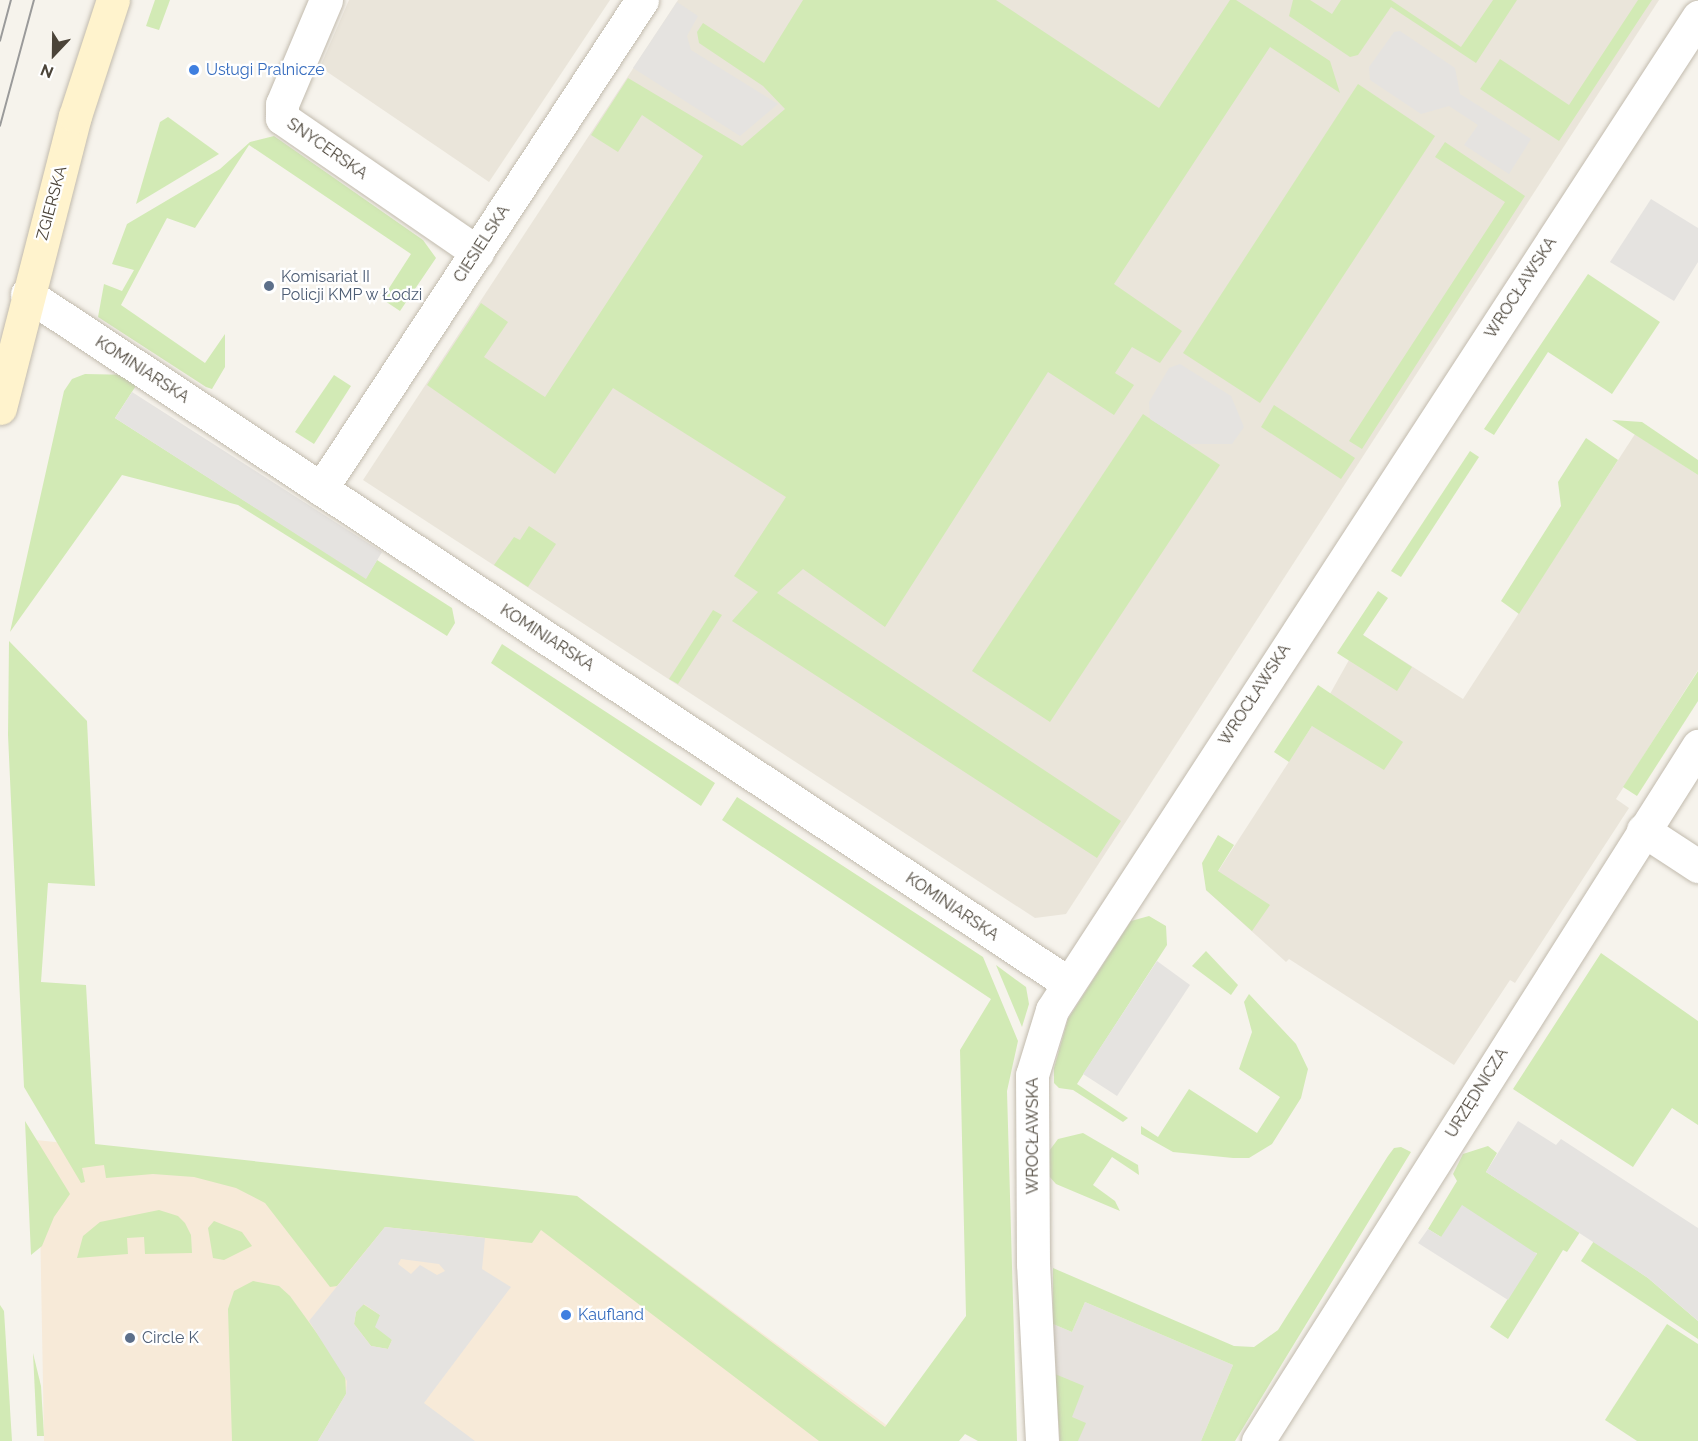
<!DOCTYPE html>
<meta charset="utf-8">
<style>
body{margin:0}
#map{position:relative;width:1698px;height:1441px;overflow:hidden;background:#f6f3ec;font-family:Raleway,sans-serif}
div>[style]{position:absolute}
.residential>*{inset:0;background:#eae5da}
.commercial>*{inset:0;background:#f7ead8}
.industrial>*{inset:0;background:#e6e2dd}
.green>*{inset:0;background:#d2eab5}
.parking>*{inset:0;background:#e5e3e0}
.roads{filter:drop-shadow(0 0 2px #c2bbae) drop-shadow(0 0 2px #c2bbae)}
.minor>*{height:33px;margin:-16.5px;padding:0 16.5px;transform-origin:16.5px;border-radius:16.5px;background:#fff}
.secondary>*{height:33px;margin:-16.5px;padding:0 16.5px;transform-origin:16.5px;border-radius:16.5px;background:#fff3cd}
.tram>*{height:1.5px;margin:-0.75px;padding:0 0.75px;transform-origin:0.75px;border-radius:0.75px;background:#9a9a9a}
.dots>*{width:16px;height:16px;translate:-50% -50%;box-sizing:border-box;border:3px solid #fff;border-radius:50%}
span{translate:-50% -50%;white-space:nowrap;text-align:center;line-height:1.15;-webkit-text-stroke:4.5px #fff;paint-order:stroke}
.shop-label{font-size:16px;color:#366cbe}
.left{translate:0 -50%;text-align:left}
.street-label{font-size:16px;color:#4b4439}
.service-label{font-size:16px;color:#4e5e75}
.north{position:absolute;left:24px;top:24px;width:60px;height:60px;-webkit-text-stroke:4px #fff;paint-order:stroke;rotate:202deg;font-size:16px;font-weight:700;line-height:24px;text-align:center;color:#4b4439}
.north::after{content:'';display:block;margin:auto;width:21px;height:27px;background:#4b4439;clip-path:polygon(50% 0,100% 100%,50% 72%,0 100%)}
</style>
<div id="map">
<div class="residential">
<div style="clip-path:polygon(349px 0,610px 0,489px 182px,320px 67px)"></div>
<div style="clip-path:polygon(678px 0,1659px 0,1066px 914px,1035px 918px,363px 480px)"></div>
<div style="clip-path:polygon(1635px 434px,1698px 475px,1698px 670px,1616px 799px,1629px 808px,1515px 983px,1510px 980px,1454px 1065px,1289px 959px,1286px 962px,1206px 890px,1312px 726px,1363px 635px,1463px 699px)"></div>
</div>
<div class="commercial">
<div style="clip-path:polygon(26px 1139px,577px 1196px,908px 1441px,44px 1441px,40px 1219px)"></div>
</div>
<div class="industrial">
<div style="clip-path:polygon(1085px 1302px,1233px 1365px,1201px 1441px,1060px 1441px,1053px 1324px,1072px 1332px)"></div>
</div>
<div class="green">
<div style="clip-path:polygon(155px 0,170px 0,159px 30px,146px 26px)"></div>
<div style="clip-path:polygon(803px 0,996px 0,1159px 108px,1230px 0,1236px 0,1330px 61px,1340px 93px,1270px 47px,1114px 284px,1182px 331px,1160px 363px,1132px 347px,1115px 373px,1134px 385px,1114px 415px,1048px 372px,885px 627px,803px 569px,777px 593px,1121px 821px,1097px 858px,732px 621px,758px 592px,734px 576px,786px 497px,613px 388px,555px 474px,427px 385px,481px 303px,508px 322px,484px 357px,545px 397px,703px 156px,642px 115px,618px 152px,591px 135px,628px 78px,742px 146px,785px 109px,763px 86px,699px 43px,697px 32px,703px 23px,764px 63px)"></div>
<div style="clip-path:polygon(1293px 0,1310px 0,1332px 14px,1341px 0,1391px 0,1461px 47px,1493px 0,1517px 0,1476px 63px,1391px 7px,1358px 55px,1350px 57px,1289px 16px)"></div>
<div style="clip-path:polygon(1638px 0,1652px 0,1559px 141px,1480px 89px,1500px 59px,1569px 105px)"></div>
<div style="clip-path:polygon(1358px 84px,1435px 136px,1260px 403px,1183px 353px)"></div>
<div style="clip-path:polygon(168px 117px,219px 154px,136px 204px,160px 122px)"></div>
<div style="clip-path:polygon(274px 136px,423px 240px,436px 258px,400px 311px,382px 299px,411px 254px,249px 145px,195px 228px,167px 218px,121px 305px,205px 363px,225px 334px,225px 367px,212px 389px,206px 387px,98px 317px,104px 284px,122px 291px,134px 270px,112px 264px,127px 224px,220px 169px,250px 142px)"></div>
<div style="clip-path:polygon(1445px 142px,1525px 196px,1362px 449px,1349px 441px,1505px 202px,1435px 157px)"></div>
<div style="clip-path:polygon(1588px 274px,1660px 322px,1612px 394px,1548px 352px,1494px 435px,1484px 429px)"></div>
<div style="clip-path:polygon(85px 374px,135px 375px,141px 378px,115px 418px,366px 578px,377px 560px,452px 608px,455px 623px,447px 636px,238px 505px,122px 475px,10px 632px,64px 391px,72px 379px)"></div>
<div style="clip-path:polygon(334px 375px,351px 386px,314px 444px,295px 432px)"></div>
<div style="clip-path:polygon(1274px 405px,1355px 458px,1341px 479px,1261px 427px)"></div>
<div style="clip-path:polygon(1143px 414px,1220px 465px,1050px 722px,972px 671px)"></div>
<div style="clip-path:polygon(1612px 420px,1642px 422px,1698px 460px,1698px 475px)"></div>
<div style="clip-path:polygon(1586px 438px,1618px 460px,1519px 614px,1501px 601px,1561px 506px,1558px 482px)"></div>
<div style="clip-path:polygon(1470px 451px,1479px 457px,1401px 577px,1391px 571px)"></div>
<div style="clip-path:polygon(529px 526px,556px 544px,528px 587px,494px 565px,514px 537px,520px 540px)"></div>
<div style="clip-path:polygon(1378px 591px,1388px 598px,1363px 635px,1412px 667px,1397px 691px,1337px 653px)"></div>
<div style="clip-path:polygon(713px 610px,722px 615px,678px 684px,669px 679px)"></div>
<div style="clip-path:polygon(9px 641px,87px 721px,95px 886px,48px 883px,41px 982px,86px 985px,95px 1144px,577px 1196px,885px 1427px,966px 1316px,960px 1050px,991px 999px,722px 820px,737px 797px,983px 957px,1018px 1041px,1007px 1091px,1017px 1441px,978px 1441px,965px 1434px,959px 1441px,819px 1441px,541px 1230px,532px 1243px,385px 1227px,337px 1286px,330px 1287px,265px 1203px,236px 1188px,194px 1177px,153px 1174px,106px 1178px,104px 1165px,82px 1168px,85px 1182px,81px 1183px,24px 1087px,8px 735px)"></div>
<div style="clip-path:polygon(502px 644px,715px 783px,701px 806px,491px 663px)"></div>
<div style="clip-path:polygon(1698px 671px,1698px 701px,1637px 796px,1623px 787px)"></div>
<div style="clip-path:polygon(1318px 685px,1403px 742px,1384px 770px,1312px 726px,1289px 762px,1274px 752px)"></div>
<div style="clip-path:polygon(1218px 835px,1234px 845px,1218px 871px,1270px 905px,1252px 931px,1206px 890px,1202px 863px)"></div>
<div style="clip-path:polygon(1149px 916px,1166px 926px,1167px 945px,1077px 1084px,1128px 1118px,1123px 1122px,1073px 1090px,1059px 1088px,1054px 1083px,1054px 1068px,1068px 1019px,1131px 921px)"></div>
<div style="clip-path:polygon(1206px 951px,1238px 985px,1231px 995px,1192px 966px)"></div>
<div style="clip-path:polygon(1601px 953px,1698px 1021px,1698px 1125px,1672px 1108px,1633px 1167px,1513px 1089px)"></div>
<div style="clip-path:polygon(996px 965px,1026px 987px,1029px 1004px,1022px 1027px)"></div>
<div style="clip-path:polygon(1249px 994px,1296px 1044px,1308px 1069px,1301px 1098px,1272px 1144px,1249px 1158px,1233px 1158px,1173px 1152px,1141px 1134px,1141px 1126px,1158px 1137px,1189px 1089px,1257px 1133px,1280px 1097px,1239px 1069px,1252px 1032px,1244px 1002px)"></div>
<div style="clip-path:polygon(25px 1121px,70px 1194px,54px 1217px,42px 1246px,31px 1255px)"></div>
<div style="clip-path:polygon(1083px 1133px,1138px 1165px,1139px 1175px,1112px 1157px,1093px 1185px,1115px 1201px,1120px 1211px,1056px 1184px,1048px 1175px,1049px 1151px,1058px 1139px)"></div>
<div style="clip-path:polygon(1488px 1146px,1497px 1153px,1486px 1172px,1580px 1232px,1567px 1252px,1563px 1250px,1508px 1339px,1490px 1327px,1537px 1253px,1441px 1237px,1428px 1229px,1457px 1181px,1453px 1174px,1463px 1154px)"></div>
<div style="clip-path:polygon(1401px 1147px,1411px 1152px,1235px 1441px,1201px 1441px,1233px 1365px,1085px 1302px,1072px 1332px,1053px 1324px,1053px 1268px,1234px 1346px,1254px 1347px,1278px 1330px,1388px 1156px,1394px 1148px)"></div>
<div style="clip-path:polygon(159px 1210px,178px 1216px,185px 1223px,191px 1235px,192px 1253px,145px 1254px,144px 1237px,127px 1238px,128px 1254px,77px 1258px,83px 1236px,100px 1222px)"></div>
<div style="clip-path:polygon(214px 1221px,242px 1232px,252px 1246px,224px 1260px,213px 1258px,208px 1228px)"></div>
<div style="clip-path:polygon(1594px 1241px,1648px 1278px,1698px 1321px,1698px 1339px,1581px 1261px)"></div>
<div style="clip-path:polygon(253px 1281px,279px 1286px,290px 1296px,345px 1372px,346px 1394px,318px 1441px,232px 1441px,228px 1309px,234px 1291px)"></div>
<div style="clip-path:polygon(363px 1304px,380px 1315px,392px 1340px,388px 1349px,371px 1346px,354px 1324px,356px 1312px)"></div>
<div style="clip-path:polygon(0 1305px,4px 1311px,12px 1441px,0 1441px)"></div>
<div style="clip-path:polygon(1667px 1324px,1698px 1344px,1698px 1441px,1637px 1441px,1605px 1420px)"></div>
<div style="clip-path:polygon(33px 1353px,41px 1386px,44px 1436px,37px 1436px)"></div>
<div style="clip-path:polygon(1055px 1374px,1084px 1386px,1072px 1417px,1086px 1423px,1078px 1441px,1060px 1441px)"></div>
</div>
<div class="parking">
<div style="clip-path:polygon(677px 2px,698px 16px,687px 36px,691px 50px,778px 104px,740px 136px,633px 68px)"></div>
<div style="clip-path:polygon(1400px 31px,1455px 68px,1460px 94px,1531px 139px,1509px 174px,1464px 145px,1478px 125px,1449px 106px,1421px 114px,1370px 80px,1369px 67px,1394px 32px)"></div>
<div style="clip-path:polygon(1651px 199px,1698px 228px,1698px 262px,1674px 301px,1610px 262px)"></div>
<div style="clip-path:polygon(1180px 364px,1231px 396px,1244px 427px,1232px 444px,1189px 444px,1150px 419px,1149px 402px,1169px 368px)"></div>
<div style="clip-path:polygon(132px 392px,382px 552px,366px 579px,115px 418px)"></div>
<div style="clip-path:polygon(1157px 961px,1190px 985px,1117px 1096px,1083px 1074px)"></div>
<div style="clip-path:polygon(1518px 1121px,1556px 1145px,1561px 1139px,1698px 1228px,1698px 1321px,1648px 1278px,1486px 1172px)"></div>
<div style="clip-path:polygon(1462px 1205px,1537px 1254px,1508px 1300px,1418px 1243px,1428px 1229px,1441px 1237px)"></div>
<div style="clip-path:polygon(evenodd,385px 1227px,485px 1238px,482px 1269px,511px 1287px,424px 1403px,475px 1441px,318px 1441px,346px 1394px,347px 1381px,309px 1321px,385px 1227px,401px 1259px,439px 1264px,445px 1271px,437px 1275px,420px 1265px,411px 1274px,398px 1264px,401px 1259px,385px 1227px,364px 1304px,380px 1315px,375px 1327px,392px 1340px,388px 1349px,371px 1346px,354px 1324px,356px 1312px,364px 1304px)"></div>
</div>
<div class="roads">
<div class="minor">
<div style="left:326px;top:0;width:113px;rotate:112.9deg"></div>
<div style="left:282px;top:104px;width:14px;rotate:90deg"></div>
<div style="left:282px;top:118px;width:237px;rotate:34.5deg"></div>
<div style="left:27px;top:294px;width:1248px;rotate:33.5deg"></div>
<div style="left:321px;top:489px;width:585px;rotate:-56.72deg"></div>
<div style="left:1643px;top:830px;width:66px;rotate:33.2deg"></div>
<div style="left:1042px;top:1441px;width:177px;rotate:-92.9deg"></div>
<div style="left:1033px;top:1264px;width:189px;rotate:-90.3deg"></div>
<div style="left:1032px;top:1075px;width:68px;rotate:-72.9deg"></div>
<div style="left:1052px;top:1010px;width:1185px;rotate:-56.95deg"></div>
<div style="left:1258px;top:1441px;width:823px;rotate:-57.66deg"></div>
</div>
<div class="secondary">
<div style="left:0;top:408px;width:301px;rotate:-75.6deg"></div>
<div style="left:75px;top:116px;width:122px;rotate:-71.9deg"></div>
</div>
</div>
<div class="tram">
<div style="left:0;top:41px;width:42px;rotate:-75deg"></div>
<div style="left:0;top:126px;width:131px;rotate:-74.9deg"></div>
</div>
<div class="dots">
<div style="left:194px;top:70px;background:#3f7fe0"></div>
<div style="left:269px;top:286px;background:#5c6f8a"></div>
<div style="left:566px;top:1315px;background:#3f7fe0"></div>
<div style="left:130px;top:1338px;background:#5c6f8a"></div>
</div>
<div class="shop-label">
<span class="left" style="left:206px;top:70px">Usługi Pralnicze</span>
<span class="left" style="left:578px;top:1315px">Kaufland</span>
</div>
<div class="street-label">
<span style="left:327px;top:149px;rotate:35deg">SNYCERSKA</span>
<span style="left:52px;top:203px;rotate:-75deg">ZGIERSKA</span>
<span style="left:482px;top:244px;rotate:-57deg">CIESIELSKA</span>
<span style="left:1521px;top:288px;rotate:-57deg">WROCŁAWSKA</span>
<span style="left:142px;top:370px;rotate:33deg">KOMINIARSKA</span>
<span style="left:547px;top:638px;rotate:33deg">KOMINIARSKA</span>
<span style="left:1255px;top:695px;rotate:-57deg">WROCŁAWSKA</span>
<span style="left:952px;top:907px;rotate:34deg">KOMINIARSKA</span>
<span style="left:1477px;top:1093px;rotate:-58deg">URZĘDNICZA</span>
<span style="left:1033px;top:1136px;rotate:-90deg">WROCŁAWSKA</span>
</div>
<div class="service-label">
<span class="left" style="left:281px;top:286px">Komisariat II<br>Policji KMP w Łodzi</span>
<span class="left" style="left:142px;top:1338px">Circle K</span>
</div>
<div class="north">N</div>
</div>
